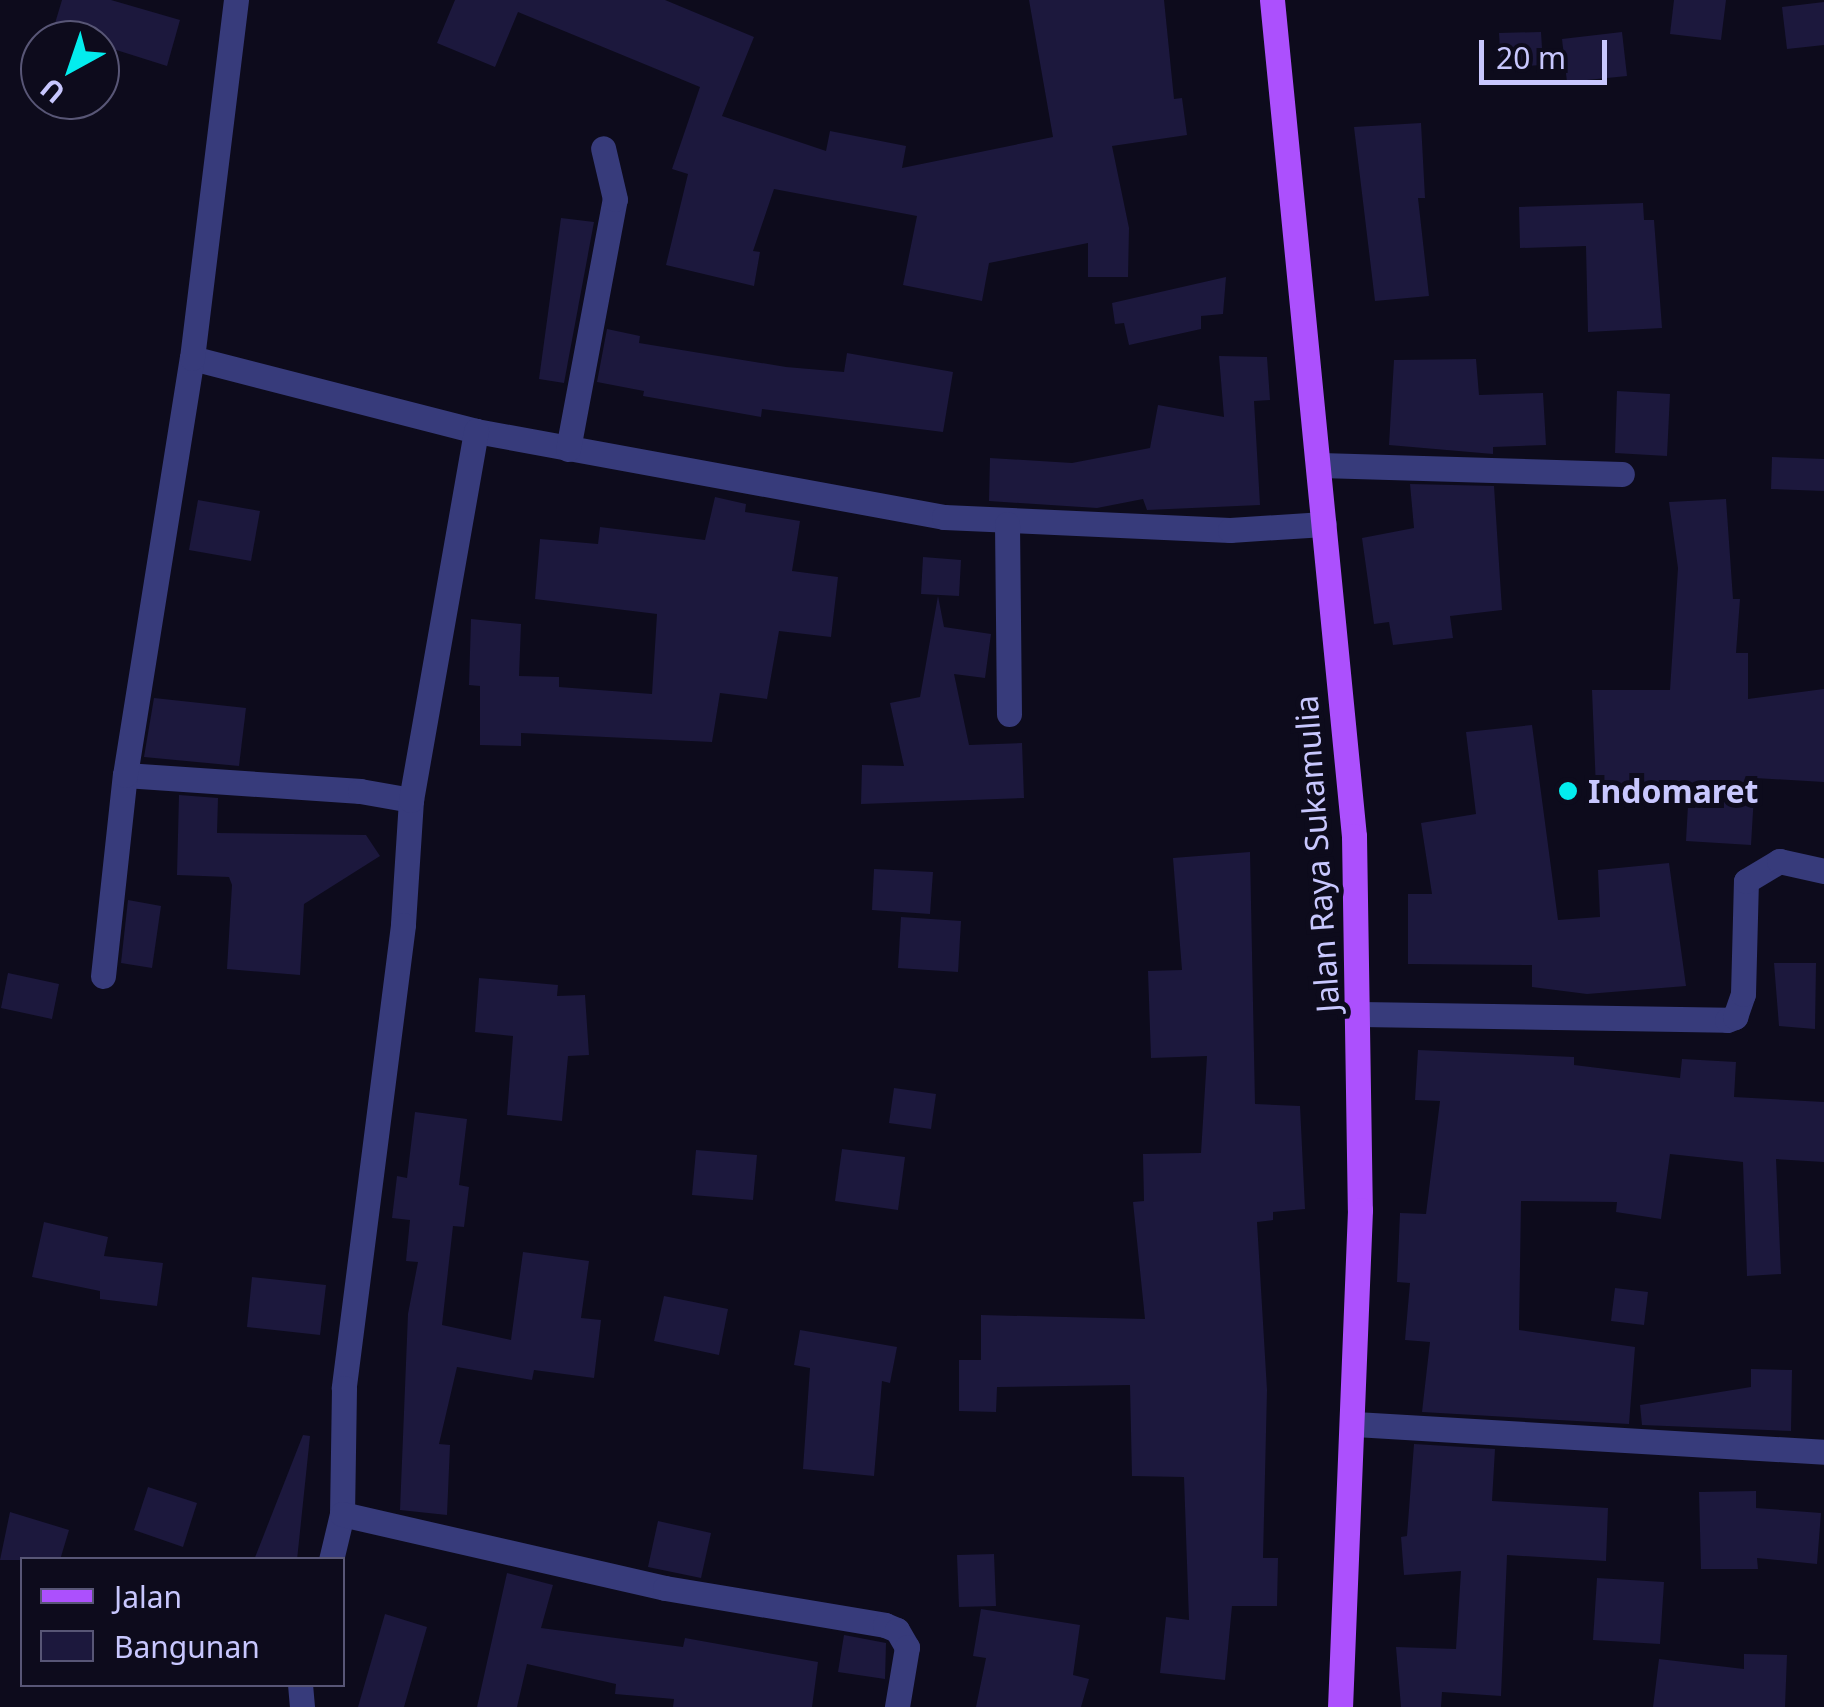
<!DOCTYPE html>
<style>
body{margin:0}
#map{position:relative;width:1824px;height:1707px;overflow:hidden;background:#0d0b1c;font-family:"Noto Sans",sans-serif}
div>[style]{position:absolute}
.building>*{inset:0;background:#1c183d}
.minor>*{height:25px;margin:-12.5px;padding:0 12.5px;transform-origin:12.5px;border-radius:12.5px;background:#373b7b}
.major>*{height:25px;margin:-12.5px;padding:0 12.5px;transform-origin:12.5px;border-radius:12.5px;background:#ac50fd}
.dots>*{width:28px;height:28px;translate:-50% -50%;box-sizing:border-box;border:5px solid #0d0b1c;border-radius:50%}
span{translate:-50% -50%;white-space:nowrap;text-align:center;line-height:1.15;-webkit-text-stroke:10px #0d0b1c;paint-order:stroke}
.poi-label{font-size:32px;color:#c8c7fe;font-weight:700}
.left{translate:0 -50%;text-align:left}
.street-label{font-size:32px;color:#c8c7fe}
.legend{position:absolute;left:20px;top:1557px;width:325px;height:130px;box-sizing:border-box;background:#0d0b1c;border:2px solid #585676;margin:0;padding:12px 18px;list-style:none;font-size:30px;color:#c8c7fe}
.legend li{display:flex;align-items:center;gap:20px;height:50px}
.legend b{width:50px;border:2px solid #585676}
.north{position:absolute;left:20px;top:20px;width:100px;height:100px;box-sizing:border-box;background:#0d0b1c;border:2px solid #585676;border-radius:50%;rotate:220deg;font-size:28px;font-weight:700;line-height:40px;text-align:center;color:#c8c7fe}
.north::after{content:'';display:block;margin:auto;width:35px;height:45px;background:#03edee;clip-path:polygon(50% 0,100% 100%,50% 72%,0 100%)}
.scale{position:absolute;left:1479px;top:40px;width:128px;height:45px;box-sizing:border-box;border:5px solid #c8c7fe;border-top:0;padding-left:12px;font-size:30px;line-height:35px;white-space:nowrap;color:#c8c7fe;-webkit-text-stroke:8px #0d0b1c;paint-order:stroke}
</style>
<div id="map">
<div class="building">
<div style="clip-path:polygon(62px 0,111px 0,180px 20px,167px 66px,53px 30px)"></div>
<div style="clip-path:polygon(455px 0,665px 0,754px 37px,722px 116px,826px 151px,830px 131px,906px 146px,902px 168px,1053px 137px,1029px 0,1164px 0,1174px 99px,1182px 98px,1187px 135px,1112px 146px,1129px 228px,1128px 277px,1088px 277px,1088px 243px,989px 263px,982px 301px,903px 285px,917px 216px,774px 189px,753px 251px,760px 252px,754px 286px,666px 265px,688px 174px,672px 169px,700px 87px,518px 12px,495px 67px,437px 43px)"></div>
<div style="clip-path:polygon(1674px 0,1726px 0,1721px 40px,1670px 34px)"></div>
<div style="clip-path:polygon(1824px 2px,1824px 45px,1787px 49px,1782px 7px)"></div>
<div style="clip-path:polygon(1541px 32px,1543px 65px,1501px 67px,1499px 33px)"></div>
<div style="clip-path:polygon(1622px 32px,1627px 76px,1567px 82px,1562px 39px)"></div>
<div style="clip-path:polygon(1421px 123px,1425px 198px,1418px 198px,1429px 296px,1375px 301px,1354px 127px)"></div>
<div style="clip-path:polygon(1643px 203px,1644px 220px,1654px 220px,1662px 328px,1588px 332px,1586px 246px,1520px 248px,1519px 207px)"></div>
<div style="clip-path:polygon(561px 218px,594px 222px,564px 383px,539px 379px)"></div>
<div style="clip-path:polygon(1226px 277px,1223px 314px,1201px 316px,1201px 329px,1129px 345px,1124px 323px,1115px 324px,1112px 303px)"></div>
<div style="clip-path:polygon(607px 329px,640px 336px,639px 343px,786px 367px,844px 372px,847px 353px,953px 372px,943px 432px,762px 409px,761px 417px,643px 396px,644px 391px,597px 382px)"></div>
<div style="clip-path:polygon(1219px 356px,1267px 357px,1270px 400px,1254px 401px,1260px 505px,1147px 510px,1143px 499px,1097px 508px,989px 501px,990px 458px,1072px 463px,1150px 448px,1158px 405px,1224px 417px)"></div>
<div style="clip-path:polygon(1476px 359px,1479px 395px,1543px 393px,1546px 445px,1493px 447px,1493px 454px,1389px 445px,1394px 360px)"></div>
<div style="clip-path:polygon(1617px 391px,1670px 394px,1667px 456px,1615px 453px)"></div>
<div style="clip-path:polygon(1772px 457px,1824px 459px,1824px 491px,1771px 489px)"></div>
<div style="clip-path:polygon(1410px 484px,1494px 486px,1502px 610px,1450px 616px,1453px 638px,1393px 645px,1389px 622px,1374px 624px,1362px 538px,1414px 528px)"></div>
<div style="clip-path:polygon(715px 497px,746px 504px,745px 512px,800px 521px,792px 571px,838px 577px,831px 637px,779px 631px,767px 699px,720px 693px,712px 742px,521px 733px,521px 746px,480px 745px,480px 686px,469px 685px,471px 619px,521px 624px,519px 676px,559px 677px,559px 687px,652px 694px,657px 614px,535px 599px,540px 539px,598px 544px,600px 527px,705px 540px)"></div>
<div style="clip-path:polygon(1726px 499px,1733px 599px,1740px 599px,1736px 653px,1748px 653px,1748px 699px,1824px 689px,1824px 782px,1755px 778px,1751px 845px,1686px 841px,1689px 787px,1596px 789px,1592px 690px,1670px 690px,1678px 568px,1669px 502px)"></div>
<div style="clip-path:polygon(198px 500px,260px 511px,251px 561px,189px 550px)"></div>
<div style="clip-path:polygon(923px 557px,961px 560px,959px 596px,921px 594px)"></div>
<div style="clip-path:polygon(938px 596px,944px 627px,991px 634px,985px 678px,954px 674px,969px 745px,1022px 743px,1024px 798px,861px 804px,862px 765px,904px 766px,890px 703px,920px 697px)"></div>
<div style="clip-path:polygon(154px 698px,246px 708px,239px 766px,144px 757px)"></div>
<div style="clip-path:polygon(1532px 725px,1558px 920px,1600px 917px,1598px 870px,1669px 863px,1686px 986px,1587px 994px,1532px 987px,1532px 965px,1408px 964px,1408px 894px,1432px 894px,1421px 823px,1476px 814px,1466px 732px)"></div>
<div style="clip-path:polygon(179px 795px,218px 798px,217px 833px,366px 835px,380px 856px,304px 904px,300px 975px,227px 969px,232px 885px,229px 877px,177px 875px)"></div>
<div style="clip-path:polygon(1250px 852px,1255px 1104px,1300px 1106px,1305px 1209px,1273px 1212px,1273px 1220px,1257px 1222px,1267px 1390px,1263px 1558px,1278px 1558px,1277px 1606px,1232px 1606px,1225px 1680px,1160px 1673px,1166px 1617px,1189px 1620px,1184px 1477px,1132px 1476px,1130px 1385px,997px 1387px,996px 1412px,959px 1411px,959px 1360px,981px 1360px,981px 1315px,1145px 1319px,1133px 1202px,1144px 1201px,1143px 1154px,1201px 1153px,1207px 1056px,1151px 1058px,1148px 971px,1182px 970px,1173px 858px)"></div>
<div style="clip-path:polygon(874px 869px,933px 872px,930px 914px,872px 910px)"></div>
<div style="clip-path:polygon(128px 900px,161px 906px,152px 968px,121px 963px)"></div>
<div style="clip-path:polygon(901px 917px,961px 921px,958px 972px,898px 968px)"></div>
<div style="clip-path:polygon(1774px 963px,1816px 963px,1815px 1029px,1779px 1026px)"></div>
<div style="clip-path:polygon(8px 973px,59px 984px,52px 1019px,1px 1008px)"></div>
<div style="clip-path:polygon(479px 978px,558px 985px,557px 996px,585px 995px,589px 1055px,568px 1056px,562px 1121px,507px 1115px,513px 1036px,475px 1032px)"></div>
<div style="clip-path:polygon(1418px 1050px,1574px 1057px,1574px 1065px,1680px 1078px,1682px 1059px,1736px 1062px,1734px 1097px,1824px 1102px,1824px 1162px,1776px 1159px,1781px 1274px,1747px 1276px,1743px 1162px,1670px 1154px,1661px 1219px,1616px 1212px,1617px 1202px,1521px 1201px,1519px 1330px,1635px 1347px,1629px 1424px,1422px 1412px,1430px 1342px,1405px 1340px,1410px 1283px,1397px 1282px,1400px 1213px,1426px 1214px,1440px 1101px,1415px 1100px)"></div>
<div style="clip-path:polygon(894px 1088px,936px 1094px,931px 1129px,889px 1123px)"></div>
<div style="clip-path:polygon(415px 1112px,467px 1119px,459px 1185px,469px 1187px,464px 1227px,453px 1226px,442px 1325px,511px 1340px,523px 1252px,589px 1261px,581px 1318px,601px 1320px,594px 1378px,534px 1370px,532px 1380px,457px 1367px,439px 1444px,450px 1445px,447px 1515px,400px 1510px,408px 1314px,418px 1262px,406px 1261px,410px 1220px,392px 1218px,397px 1176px,407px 1178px)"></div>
<div style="clip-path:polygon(842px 1149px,905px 1157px,898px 1210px,835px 1201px)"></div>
<div style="clip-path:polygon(696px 1150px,757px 1155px,753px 1200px,692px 1195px)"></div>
<div style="clip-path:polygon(44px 1222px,108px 1237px,104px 1256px,163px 1263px,157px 1306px,100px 1299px,100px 1291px,32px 1277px)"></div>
<div style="clip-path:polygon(252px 1277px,326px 1285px,320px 1335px,247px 1327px)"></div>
<div style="clip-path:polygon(1615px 1288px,1648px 1292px,1644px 1325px,1611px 1321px)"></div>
<div style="clip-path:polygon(664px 1296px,728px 1309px,719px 1355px,654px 1341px)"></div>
<div style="clip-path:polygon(800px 1330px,897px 1347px,890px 1383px,882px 1381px,874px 1476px,803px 1469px,810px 1368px,794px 1365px)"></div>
<div style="clip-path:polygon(1751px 1369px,1792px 1370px,1791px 1431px,1642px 1425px,1640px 1405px,1751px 1387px)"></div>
<div style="clip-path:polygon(303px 1435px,310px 1436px,297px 1560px,254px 1560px)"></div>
<div style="clip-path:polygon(1414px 1444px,1495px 1449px,1492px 1501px,1608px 1508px,1606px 1561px,1507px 1555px,1501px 1696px,1442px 1692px,1441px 1707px,1401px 1707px,1396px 1647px,1456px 1649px,1461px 1571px,1404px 1575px,1401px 1537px,1407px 1536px)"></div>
<div style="clip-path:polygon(148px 1487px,197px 1503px,183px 1547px,134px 1530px)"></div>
<div style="clip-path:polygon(1756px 1491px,1756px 1508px,1821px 1513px,1817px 1564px,1757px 1558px,1758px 1569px,1701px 1569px,1699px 1492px)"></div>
<div style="clip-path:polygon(10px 1512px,69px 1530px,60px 1560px,0 1560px)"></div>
<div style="clip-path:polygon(658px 1521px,711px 1533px,701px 1578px,648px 1567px)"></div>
<div style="clip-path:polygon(994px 1554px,996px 1606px,959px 1607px,957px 1555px)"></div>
<div style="clip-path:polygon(507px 1573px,553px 1585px,541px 1628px,683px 1647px,685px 1638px,818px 1662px,812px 1707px,673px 1707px,674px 1699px,615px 1694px,616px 1684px,527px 1664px,517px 1707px,477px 1707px)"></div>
<div style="clip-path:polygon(1597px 1578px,1664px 1582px,1660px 1644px,1593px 1640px)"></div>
<div style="clip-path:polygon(981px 1609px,1080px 1625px,1073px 1675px,1089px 1679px,1081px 1707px,976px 1707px,986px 1658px,973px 1656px)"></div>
<div style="clip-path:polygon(385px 1614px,427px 1627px,404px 1707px,358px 1707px)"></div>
<div style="clip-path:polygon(844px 1635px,886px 1643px,885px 1679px,838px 1672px)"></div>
<div style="clip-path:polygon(1744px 1654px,1787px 1655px,1785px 1707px,1653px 1707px,1659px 1659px,1744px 1669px)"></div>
</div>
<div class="minor">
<div style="left:192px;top:358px;width:293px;rotate:14.4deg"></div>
<div style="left:476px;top:431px;width:476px;rotate:10.4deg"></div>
<div style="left:944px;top:517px;width:286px;rotate:2.6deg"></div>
<div style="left:1230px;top:530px;width:94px;rotate:-3.7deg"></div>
<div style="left:568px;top:449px;width:254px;rotate:-79.4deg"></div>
<div style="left:615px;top:199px;width:52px;rotate:-103.2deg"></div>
<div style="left:1320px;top:465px;width:302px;rotate:1.7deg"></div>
<div style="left:1007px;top:524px;width:190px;rotate:89.4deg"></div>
<div style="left:125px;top:775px;width:236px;rotate:3.9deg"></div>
<div style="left:360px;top:791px;width:52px;rotate:10deg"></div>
<div style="left:411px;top:800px;width:125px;rotate:93.7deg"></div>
<div style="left:403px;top:925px;width:467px;rotate:97.3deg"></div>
<div style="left:344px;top:1388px;width:126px;rotate:90.9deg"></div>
<div style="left:342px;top:1514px;width:47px;rotate:103.4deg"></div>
<div style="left:411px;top:800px;width:375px;rotate:-80deg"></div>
<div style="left:103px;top:976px;width:202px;rotate:-83.8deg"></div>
<div style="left:125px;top:775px;width:422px;rotate:-80.9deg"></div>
<div style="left:192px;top:358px;width:361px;rotate:-83deg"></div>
<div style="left:1360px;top:1014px;width:367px;rotate:0.9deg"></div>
<div style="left:1727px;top:1020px;width:9px;rotate:-21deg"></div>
<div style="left:1735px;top:1017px;width:24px;rotate:-71deg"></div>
<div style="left:1743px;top:994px;width:113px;rotate:-88.5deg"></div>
<div style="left:1746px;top:881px;width:39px;rotate:-31deg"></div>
<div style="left:1779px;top:861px;width:46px;rotate:12.5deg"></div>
<div style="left:1355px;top:1424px;width:470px;rotate:3.4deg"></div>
<div style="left:342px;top:1514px;width:331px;rotate:12.9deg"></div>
<div style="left:665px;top:1588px;width:223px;rotate:9.5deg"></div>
<div style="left:885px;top:1625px;width:13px;rotate:23deg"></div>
<div style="left:897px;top:1630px;width:20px;rotate:60deg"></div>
<div style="left:907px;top:1647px;width:61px;rotate:99.5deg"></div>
<div style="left:300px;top:1684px;width:23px;rotate:85deg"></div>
</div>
<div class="major">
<div style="left:1272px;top:0;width:840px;rotate:84.4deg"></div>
<div style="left:1354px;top:836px;width:374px;rotate:89.1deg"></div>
<div style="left:1360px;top:1210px;width:497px;rotate:92.3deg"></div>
</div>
<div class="dots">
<div style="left:1568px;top:791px;background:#03edee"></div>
</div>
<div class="poi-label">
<span class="left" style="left:1588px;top:791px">Indomaret</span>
</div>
<div class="street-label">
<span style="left:1317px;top:854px;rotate:-94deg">Jalan Raya Sukamulia</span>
</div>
<ul class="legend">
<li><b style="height:12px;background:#ac50fd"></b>Jalan</li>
<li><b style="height:28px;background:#1c183d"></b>Bangunan</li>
</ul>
<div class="north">U</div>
<div class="scale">20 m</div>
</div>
